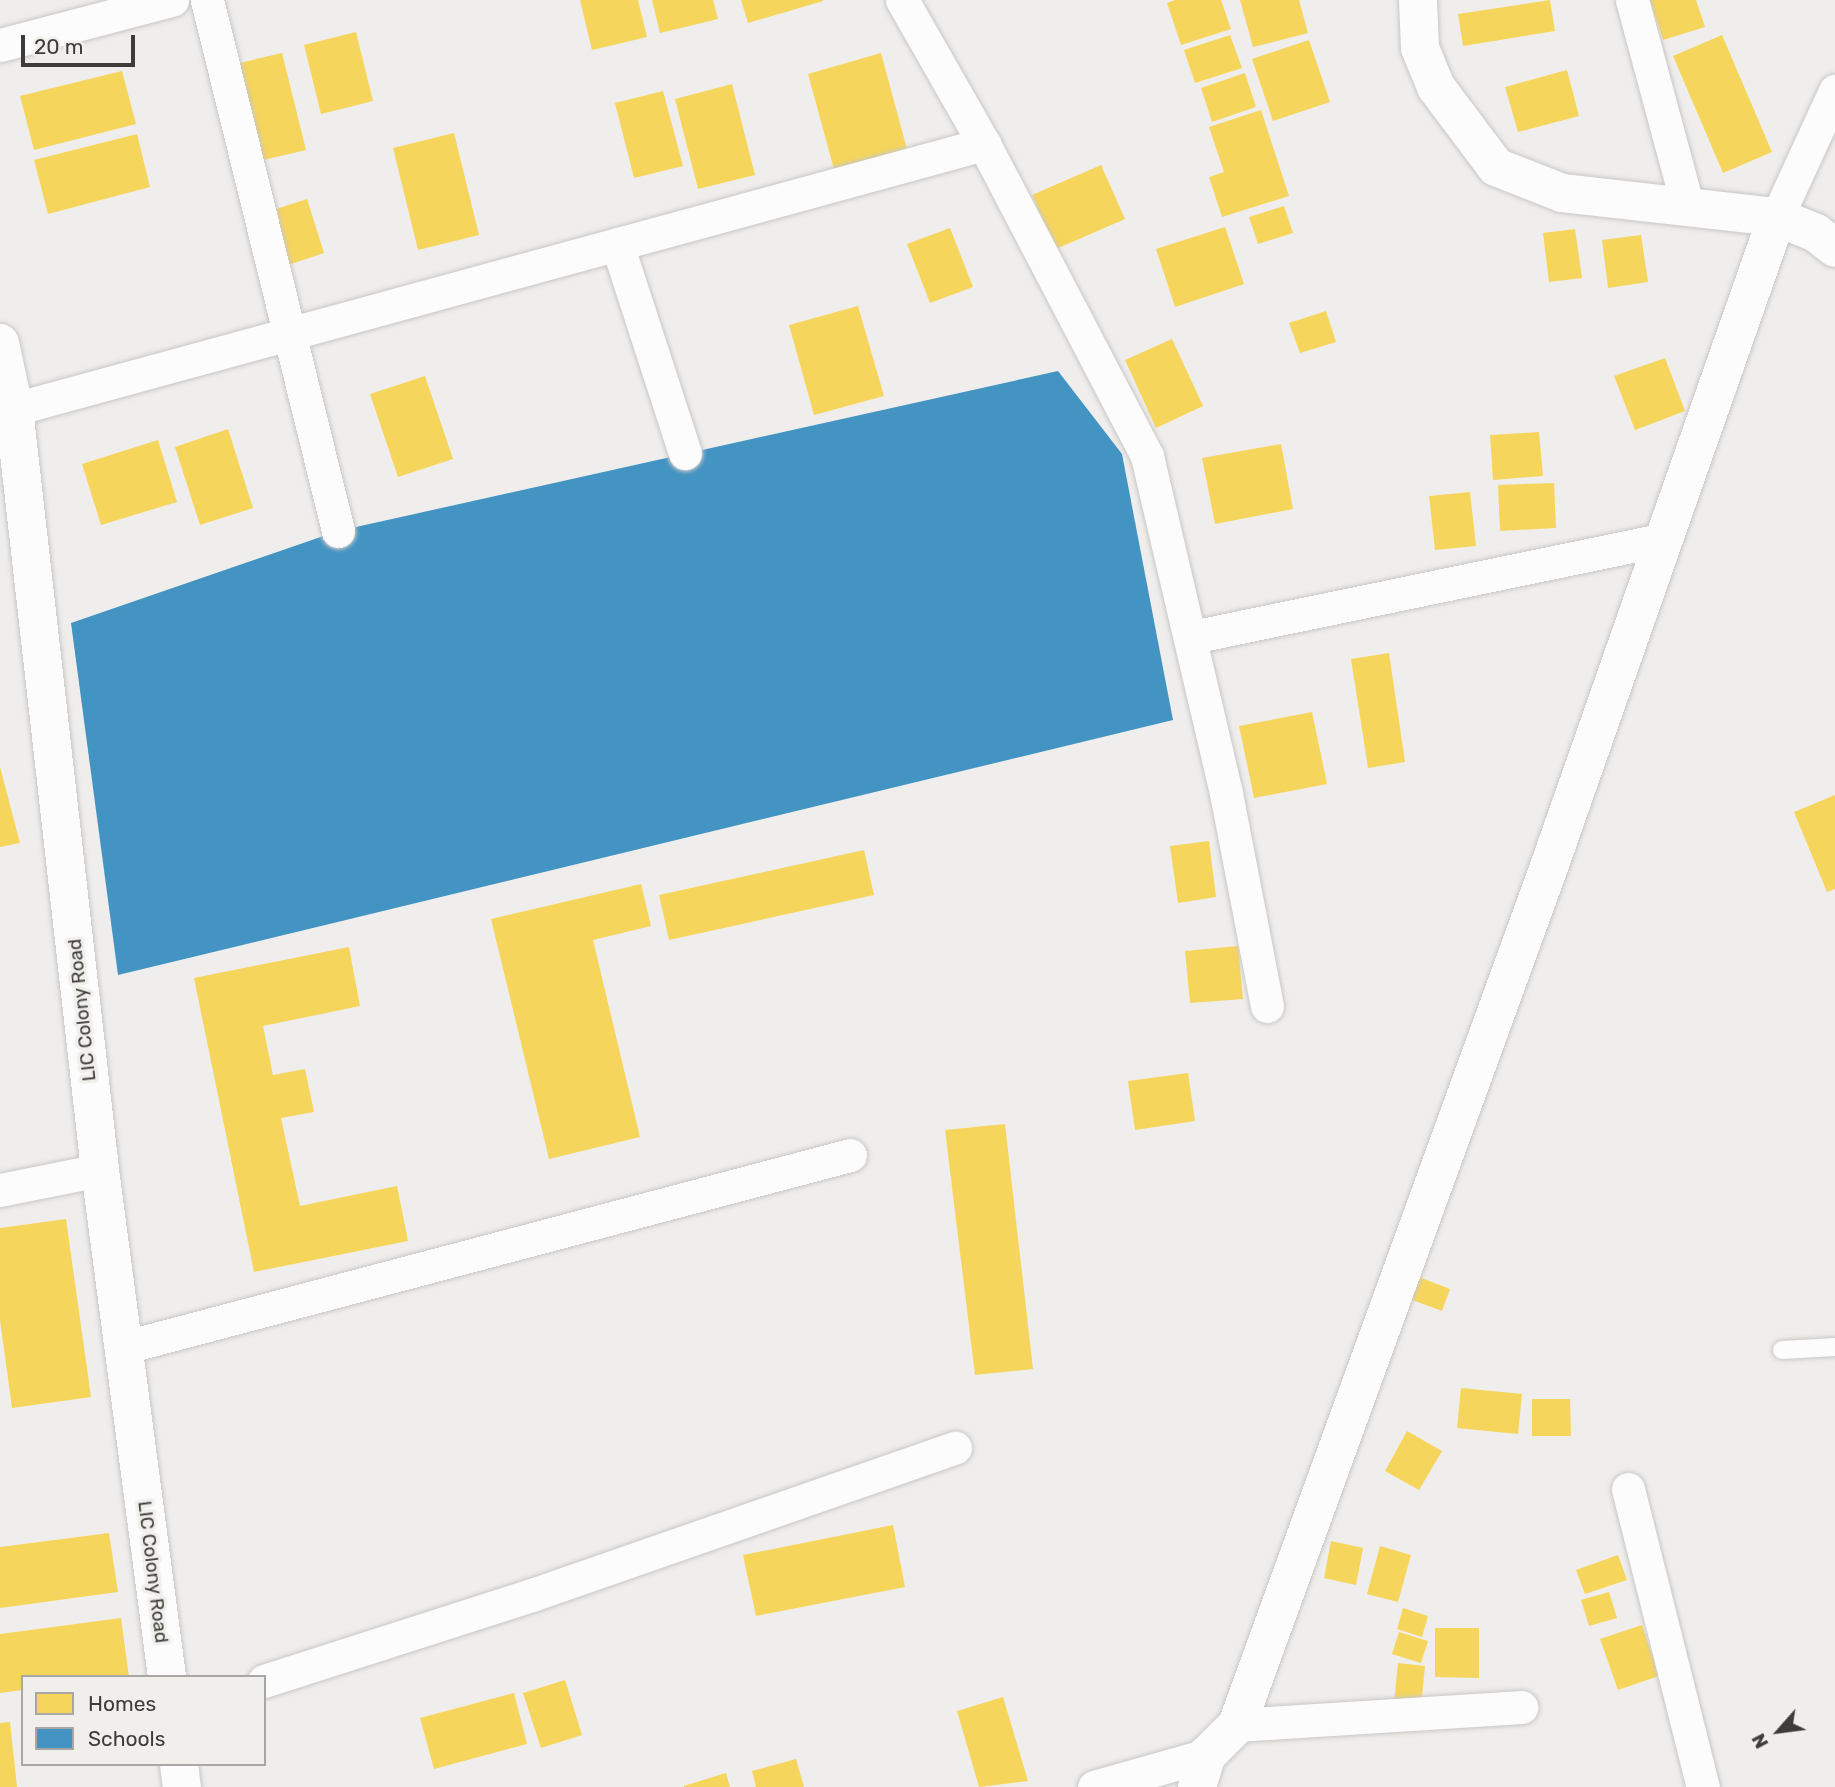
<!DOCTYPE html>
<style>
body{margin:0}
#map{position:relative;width:1835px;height:1787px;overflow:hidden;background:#f0eeec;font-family:Rubik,sans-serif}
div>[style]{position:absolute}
.homes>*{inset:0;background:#f6d55c}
.schools>*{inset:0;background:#4393c3}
.roads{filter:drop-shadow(0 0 2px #c8c7c6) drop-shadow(0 0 2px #c8c7c6)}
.lane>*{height:18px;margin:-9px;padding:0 9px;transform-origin:9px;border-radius:9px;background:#fdfcfc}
.street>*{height:33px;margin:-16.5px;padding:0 16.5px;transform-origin:16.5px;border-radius:16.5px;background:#fdfcfc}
.secondary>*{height:38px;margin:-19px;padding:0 19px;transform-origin:19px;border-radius:19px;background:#fdfcfc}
span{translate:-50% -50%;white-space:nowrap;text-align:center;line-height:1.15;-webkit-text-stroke:7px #f1efeb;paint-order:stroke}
.street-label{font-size:19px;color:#3d3c3a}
.legend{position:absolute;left:21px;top:1675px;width:245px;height:91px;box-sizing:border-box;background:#f1efeb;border:2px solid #a9a7a4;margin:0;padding:9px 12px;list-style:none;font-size:21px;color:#3d3c3a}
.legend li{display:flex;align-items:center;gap:14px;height:35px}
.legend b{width:35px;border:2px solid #a9a7a4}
.north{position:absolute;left:1744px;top:1696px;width:70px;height:70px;-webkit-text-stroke:5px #f1efeb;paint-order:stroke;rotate:242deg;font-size:19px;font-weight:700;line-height:28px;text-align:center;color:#3d3c3a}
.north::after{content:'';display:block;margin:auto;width:24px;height:32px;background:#3d3c3a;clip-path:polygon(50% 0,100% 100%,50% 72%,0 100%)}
.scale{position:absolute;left:21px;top:35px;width:114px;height:32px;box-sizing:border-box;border:4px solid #3d3c3a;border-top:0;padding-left:9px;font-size:21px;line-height:24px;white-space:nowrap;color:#3d3c3a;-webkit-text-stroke:5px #f1efeb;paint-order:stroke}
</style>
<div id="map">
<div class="homes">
<div style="clip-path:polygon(580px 0,638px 0,647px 37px,592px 50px)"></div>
<div style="clip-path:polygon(652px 0,713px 0,718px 19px,660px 33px)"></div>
<div style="clip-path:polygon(741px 0,823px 0,823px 1px,748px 23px)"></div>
<div style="clip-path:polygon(1175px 0,1221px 0,1231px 29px,1181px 45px,1167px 3px)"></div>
<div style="clip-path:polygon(1240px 0,1299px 0,1308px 33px,1253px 47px)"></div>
<div style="clip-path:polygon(1550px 0,1555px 31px,1463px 46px,1458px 14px)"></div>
<div style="clip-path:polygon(1650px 0,1696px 0,1705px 27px,1663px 40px)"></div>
<div style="clip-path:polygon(356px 32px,373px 101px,321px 114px,304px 45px)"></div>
<div style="clip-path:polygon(1230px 35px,1242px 68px,1195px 83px,1184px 50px)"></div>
<div style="clip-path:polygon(1722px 35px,1772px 152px,1723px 173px,1673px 56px)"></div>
<div style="clip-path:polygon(1309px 40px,1330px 102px,1273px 121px,1252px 59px)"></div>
<div style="clip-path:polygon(282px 53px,306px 150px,251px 163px,227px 66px)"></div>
<div style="clip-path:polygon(881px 53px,908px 153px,835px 173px,808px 74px)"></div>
<div style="clip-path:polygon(1567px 70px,1579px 116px,1518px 132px,1505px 87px)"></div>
<div style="clip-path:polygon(122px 71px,136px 124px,34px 150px,20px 96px)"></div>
<div style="clip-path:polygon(1245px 73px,1256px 107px,1212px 122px,1201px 88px)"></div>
<div style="clip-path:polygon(732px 84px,755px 175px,698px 189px,675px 99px)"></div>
<div style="clip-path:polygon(663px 91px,683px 166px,634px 178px,615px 103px)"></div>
<div style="clip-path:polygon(1261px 110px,1289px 196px,1222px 217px,1209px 177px,1224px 172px,1209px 127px)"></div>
<div style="clip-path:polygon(454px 133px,479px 235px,418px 250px,393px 148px)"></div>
<div style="clip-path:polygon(137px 134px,150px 187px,48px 214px,34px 160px)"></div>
<div style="clip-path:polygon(1101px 165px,1125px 219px,1056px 249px,1032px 195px)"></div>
<div style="clip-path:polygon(307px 199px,324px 253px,282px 267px,264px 213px)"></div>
<div style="clip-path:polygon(1284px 206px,1293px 233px,1258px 244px,1249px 217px)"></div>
<div style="clip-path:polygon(1225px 227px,1244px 284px,1175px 307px,1156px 249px)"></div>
<div style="clip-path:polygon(950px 228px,973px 287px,930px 303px,907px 244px)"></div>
<div style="clip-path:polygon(1575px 229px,1582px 278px,1549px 282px,1543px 233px)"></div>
<div style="clip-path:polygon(1641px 235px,1648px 282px,1608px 288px,1602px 240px)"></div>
<div style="clip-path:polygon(858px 306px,884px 396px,814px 415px,789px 325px)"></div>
<div style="clip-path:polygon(1326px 311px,1336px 342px,1300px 353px,1289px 323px)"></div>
<div style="clip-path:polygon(1172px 339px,1203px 406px,1156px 428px,1125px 360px)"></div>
<div style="clip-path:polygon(1665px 358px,1685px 411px,1635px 430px,1614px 376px)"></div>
<div style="clip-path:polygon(425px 376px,453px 459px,398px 477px,370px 394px)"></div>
<div style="clip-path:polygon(228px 429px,253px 508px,200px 525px,175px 447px)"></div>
<div style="clip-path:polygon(1539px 432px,1543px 476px,1493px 480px,1490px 435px)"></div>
<div style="clip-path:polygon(158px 440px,177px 502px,101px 525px,82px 464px)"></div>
<div style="clip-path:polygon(1281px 444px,1293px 509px,1215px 524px,1202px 458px)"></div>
<div style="clip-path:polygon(1554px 483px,1556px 528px,1500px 531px,1498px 485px)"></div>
<div style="clip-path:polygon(1470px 492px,1476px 546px,1435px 550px,1429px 496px)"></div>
<div style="clip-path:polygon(1119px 538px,1147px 661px,1091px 673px,1063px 551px)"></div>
<div style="clip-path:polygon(1052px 638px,1074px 708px,998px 731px,977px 661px)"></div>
<div style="clip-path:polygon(1389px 653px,1405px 762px,1368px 768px,1351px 659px)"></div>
<div style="clip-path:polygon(1312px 712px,1327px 784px,1254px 798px,1239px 726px)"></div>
<div style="clip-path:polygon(0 767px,20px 843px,0 847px)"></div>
<div style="clip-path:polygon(1835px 795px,1835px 889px,1827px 892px,1794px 812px)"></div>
<div style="clip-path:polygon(1209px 841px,1216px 897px,1178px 903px,1170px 846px)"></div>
<div style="clip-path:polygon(864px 850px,874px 895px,669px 940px,659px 895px)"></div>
<div style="clip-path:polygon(641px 884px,651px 926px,593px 940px,640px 1137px,549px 1159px,491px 919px)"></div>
<div style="clip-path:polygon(1238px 946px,1243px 999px,1190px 1003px,1185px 951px)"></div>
<div style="clip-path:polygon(349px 947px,360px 1006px,263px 1026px,273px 1075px,305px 1069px,314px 1112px,281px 1118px,300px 1206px,397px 1186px,408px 1241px,254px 1272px,194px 978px)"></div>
<div style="clip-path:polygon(1188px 1073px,1195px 1121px,1135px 1130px,1128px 1081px)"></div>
<div style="clip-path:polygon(1005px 1124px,1033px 1369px,975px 1375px,945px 1130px)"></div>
<div style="clip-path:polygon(66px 1219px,91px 1397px,12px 1408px,0 1320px,0 1228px)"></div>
<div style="clip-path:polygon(1416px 1276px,1450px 1289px,1442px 1311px,1407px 1298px)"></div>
<div style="clip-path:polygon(1461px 1388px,1522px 1394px,1518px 1434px,1457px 1428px)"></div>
<div style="clip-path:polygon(1532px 1399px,1570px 1399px,1571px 1436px,1532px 1436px)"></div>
<div style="clip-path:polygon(1407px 1431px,1442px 1451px,1419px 1490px,1385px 1471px)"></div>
<div style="clip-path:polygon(893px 1525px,905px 1587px,756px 1616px,743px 1555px)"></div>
<div style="clip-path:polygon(109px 1533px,118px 1592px,0 1608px,0 1547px)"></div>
<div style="clip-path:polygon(1331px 1541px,1363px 1548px,1356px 1585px,1324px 1578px)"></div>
<div style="clip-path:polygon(1380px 1546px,1411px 1555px,1398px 1602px,1367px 1594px)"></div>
<div style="clip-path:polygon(1618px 1555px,1627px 1580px,1585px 1594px,1576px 1570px)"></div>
<div style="clip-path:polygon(1609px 1592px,1617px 1618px,1589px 1626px,1581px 1600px)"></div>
<div style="clip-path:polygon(1403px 1608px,1428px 1616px,1422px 1637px,1397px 1629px)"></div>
<div style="clip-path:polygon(121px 1618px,129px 1677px,23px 1677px,23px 1690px,0 1693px,0 1634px)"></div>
<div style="clip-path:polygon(1642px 1625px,1659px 1676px,1618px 1690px,1600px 1639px)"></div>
<div style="clip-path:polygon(1435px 1628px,1479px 1628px,1479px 1678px,1435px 1677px)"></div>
<div style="clip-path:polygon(1399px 1632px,1428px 1641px,1421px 1663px,1392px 1654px)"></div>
<div style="clip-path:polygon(1398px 1663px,1425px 1666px,1421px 1706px,1394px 1703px)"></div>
<div style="clip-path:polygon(565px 1680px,582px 1735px,541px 1748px,523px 1693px)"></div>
<div style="clip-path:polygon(514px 1693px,527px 1744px,434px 1769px,420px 1718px)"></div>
<div style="clip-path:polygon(1003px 1697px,1028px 1781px,979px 1787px,957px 1711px)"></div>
<div style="clip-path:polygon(10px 1722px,17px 1787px,0 1787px,0 1723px)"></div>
<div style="clip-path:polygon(796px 1759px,804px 1787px,756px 1787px,752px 1771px)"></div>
<div style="clip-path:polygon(726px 1773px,730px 1787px,684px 1787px,684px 1786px)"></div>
</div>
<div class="schools">
<div style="clip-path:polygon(1058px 371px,1122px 454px,1173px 720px,118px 975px,71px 623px,338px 531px)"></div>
</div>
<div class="roads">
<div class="lane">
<div style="left:1782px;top:1350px;width:53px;rotate:-3.2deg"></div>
</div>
<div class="street">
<div style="left:207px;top:0;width:547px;rotate:76.14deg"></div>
<div style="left:902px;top:0;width:166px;rotate:60.3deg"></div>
<div style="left:984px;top:144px;width:352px;rotate:62.4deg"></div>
<div style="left:1147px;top:456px;width:346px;rotate:76.8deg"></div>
<div style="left:1226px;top:793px;width:217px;rotate:79.1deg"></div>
<div style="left:1632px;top:0;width:214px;rotate:74.9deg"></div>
<div style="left:0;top:45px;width:178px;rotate:-14.7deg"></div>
<div style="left:1777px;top:217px;width:139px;rotate:-65.3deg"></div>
<div style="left:617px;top:244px;width:220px;rotate:72deg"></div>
<div style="left:14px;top:409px;width:1006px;rotate:-15.28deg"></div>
<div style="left:1192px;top:637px;width:482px;rotate:-11.7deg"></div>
<div style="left:0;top:1190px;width:102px;rotate:-11.3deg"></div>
<div style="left:125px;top:1347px;width:750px;rotate:-14.83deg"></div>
<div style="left:1628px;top:1489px;width:307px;rotate:75.9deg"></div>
<div style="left:264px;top:1681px;width:281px;rotate:-17.8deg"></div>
<div style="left:532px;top:1595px;width:448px;rotate:-19.2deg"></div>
<div style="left:1237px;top:1725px;width:285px;rotate:-3.6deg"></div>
<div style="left:1094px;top:1787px;width:117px;rotate:-15.8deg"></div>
</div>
<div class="secondary">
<div style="left:1418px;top:0;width:48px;rotate:87.6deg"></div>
<div style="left:1420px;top:48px;width:42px;rotate:67.7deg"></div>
<div style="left:1436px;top:87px;width:100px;rotate:53.1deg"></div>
<div style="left:1496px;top:167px;width:71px;rotate:21.5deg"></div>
<div style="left:1562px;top:193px;width:216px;rotate:6.4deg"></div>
<div style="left:1777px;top:217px;width:42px;rotate:22.3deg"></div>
<div style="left:1816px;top:233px;width:24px;rotate:38deg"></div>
<div style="left:0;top:343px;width:67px;rotate:78deg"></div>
<div style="left:14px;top:409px;width:766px;rotate:83.55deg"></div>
<div style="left:100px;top:1170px;width:511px;rotate:82.47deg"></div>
<div style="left:179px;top:1764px;width:23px;rotate:83deg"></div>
<div style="left:1197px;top:1787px;width:34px;rotate:-73deg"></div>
<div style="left:1207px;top:1755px;width:42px;rotate:-45deg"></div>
<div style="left:1237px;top:1725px;width:916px;rotate:-70.02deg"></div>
<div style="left:1550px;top:864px;width:686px;rotate:-70.67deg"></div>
</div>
</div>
<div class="street-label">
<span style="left:82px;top:1010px;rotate:-96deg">LIC Colony Road</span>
<span style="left:153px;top:1572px;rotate:83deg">LIC Colony Road</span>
</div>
<ul class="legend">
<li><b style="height:19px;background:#f6d55c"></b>Homes</li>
<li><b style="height:19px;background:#4393c3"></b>Schools</li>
</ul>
<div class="north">N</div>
<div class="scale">20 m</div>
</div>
